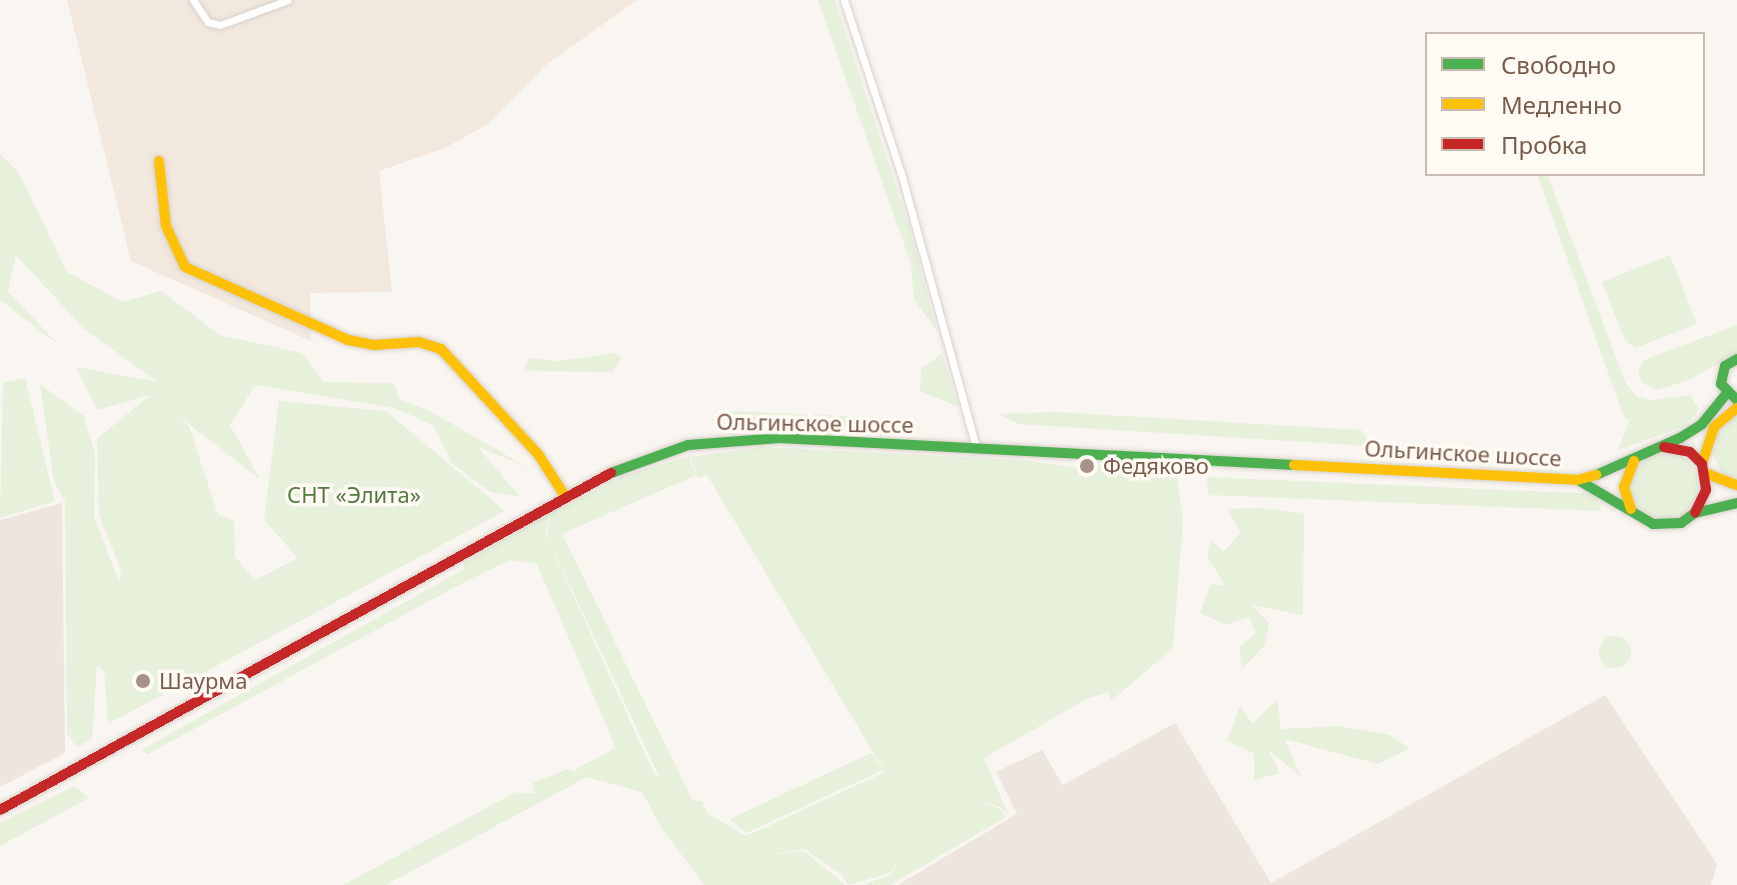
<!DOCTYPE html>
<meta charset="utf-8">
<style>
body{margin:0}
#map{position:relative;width:1737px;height:885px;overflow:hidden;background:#f9f5f0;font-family:"Noto Sans",sans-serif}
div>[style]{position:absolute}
.residential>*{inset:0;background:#f2e8de}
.industrial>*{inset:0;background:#ede5e0}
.green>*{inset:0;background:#e7f0db}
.round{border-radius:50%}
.roads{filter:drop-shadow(0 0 2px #d7d1cb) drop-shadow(0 0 2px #d7d1cb)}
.street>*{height:7px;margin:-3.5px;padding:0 3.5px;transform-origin:3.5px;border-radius:3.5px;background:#fefefd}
.fast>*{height:10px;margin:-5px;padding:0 5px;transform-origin:5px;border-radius:5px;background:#4caf50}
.slow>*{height:10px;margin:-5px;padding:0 5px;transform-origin:5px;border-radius:5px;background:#ffc107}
.jam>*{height:10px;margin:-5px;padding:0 5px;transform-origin:5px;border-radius:5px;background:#c62828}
.dots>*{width:22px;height:22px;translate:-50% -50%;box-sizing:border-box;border:4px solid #fffaf3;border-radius:50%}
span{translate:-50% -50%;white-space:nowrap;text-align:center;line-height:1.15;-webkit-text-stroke:7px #fffaf3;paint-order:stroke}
.street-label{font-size:22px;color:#7a5c4d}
.poi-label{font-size:22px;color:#7a5c4d}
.left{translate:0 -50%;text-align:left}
.park-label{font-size:22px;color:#537a41}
.legend{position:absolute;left:1425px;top:32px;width:280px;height:144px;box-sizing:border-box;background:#fffaf3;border:2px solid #cabbb1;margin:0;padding:10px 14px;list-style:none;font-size:24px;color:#7a5c4d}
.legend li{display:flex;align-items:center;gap:16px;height:40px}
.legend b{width:40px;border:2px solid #cabbb1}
</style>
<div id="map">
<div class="residential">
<div style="clip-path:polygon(67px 0,637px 0,547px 64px,488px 124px,445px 148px,379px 171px,392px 292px,310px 293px,311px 341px,131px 261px)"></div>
</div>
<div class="industrial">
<div style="clip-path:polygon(62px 503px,65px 753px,0 787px,0 520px)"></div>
<div style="clip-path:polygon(1605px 695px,1717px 864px,1711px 885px,898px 885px,1017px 814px,996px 772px,1042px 750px,1063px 785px,1175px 723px,1271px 883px)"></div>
</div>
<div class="green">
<div style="clip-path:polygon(818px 0,835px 0,909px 226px,937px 331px,914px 300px,911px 264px)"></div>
<div style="clip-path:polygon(0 154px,19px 173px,67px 272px,123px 302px,161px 291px,220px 335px,302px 353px,324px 382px,394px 383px,400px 400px,430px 411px,528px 468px,477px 446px,520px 497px,490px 492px,452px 463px,434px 426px,395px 408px,255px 385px,230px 425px,260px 479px,176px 414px,189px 426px,218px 515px,234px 520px,235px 557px,255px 580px,298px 558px,264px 520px,279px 401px,386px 411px,505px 511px,108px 724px,104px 670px,97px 665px,92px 738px,77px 748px,67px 733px,65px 501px,54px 481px,40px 384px,84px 416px,95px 454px,94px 517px,119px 582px,121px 570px,99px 515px,97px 439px,150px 395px,97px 410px,76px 367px,158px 382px,83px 328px,16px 255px,8px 292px,60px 346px,0 300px)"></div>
<div style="clip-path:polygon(1537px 174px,1547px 174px,1626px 384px,1636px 396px,1651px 400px,1690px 395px,1699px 409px,1687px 425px,1618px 450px,1630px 420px,1624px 417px)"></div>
<div style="clip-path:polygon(1670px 255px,1697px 324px,1635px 348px,1625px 340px,1602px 282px)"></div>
<div style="clip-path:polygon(1737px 325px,1737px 353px,1687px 381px,1657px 390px,1642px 383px,1638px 370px,1644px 360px)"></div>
<div style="clip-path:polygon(613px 353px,622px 357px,612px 372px,524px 371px,528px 358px,560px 361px)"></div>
<div style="clip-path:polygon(942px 354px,959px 407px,920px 391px,921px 368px)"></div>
<div style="clip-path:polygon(25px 378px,55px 501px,0 518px,3px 383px)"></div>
<div style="clip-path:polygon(727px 411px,897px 418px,900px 428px,730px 421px)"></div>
<div style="clip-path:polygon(1055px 412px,1361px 430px,1372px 446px,1018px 424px,999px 414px)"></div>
<div style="clip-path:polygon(1737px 414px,1737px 479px,1721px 472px,1712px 453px,1717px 446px,1715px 429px)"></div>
<div style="clip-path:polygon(761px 447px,1022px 460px,1079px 468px,1095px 464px,1177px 476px,1183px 520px,1173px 648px,1111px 701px,1108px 692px,1087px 699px,984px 758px,1008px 814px,1000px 807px,979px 801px,1000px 809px,1006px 817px,890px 885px,864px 885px,891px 874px,902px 857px,890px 873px,848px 885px,841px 874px,804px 849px,766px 856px,804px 851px,845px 885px,704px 885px,661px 827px,642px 792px,587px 777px,386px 885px,343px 885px,516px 792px,534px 794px,533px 783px,568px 769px,581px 775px,574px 770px,616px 748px,537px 564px,510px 560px,466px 581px,148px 754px,141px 750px,464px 569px,463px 563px,549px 514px,546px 535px,654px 774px,660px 778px,547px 536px,550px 514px,623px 476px,689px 456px,696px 475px,562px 534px,693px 801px,701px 801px,708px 814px,746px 836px,885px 772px,707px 475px,698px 478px,691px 457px)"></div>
<div class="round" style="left:1631px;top:452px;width:68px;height:68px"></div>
<div style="clip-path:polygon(1207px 477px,1597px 494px,1601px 511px,1208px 495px)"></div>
<div style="clip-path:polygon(1261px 508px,1304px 513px,1303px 615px,1251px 605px,1269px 623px,1265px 645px,1242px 669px,1239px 647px,1256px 634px,1249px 617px,1226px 625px,1200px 613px,1211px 584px,1225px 586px,1207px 556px,1211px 539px,1223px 552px,1241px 533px,1227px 509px)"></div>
<div class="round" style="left:1599px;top:636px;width:32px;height:32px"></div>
<div style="clip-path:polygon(1277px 699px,1281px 729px,1339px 726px,1389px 735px,1410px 748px,1378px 764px,1284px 739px,1302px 778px,1268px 749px,1280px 773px,1254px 780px,1254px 753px,1227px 741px,1240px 706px,1253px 724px)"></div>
<div style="clip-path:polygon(871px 753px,883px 770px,746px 833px,730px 819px)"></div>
<div style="clip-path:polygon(74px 786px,89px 798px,0 846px,0 823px)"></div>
</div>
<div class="roads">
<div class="street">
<div style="left:193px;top:0;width:27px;rotate:56deg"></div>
<div style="left:208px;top:22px;width:12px;rotate:14deg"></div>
<div style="left:220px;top:25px;width:72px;rotate:-20.2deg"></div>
<div style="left:844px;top:0;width:182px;rotate:71.8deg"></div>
<div style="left:901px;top:173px;width:285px;rotate:74.7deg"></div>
</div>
<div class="fast">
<div style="left:1737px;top:359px;width:14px;rotate:150deg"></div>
<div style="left:1725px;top:366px;width:18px;rotate:103deg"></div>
<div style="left:1721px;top:384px;width:23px;rotate:45deg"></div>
<div style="left:611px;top:473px;width:82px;rotate:-20deg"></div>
<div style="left:688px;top:445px;width:92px;rotate:-4.4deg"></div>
<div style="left:780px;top:438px;width:515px;rotate:3.01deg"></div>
<div style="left:1596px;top:475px;width:92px;rotate:-23.8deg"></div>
<div style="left:1680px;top:438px;width:26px;rotate:-32deg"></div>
<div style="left:1702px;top:424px;width:38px;rotate:-51deg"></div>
<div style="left:1578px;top:480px;width:87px;rotate:30.4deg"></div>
<div style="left:1653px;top:524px;width:28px;rotate:-2deg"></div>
<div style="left:1681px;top:523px;width:17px;rotate:-36deg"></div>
<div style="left:1695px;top:513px;width:43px;rotate:-13.4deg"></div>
</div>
<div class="slow">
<div style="left:159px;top:161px;width:65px;rotate:83.9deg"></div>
<div style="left:166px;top:226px;width:45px;rotate:65.1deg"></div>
<div style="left:185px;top:267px;width:179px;rotate:24.1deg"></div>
<div style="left:348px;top:340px;width:26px;rotate:11deg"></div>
<div style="left:374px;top:345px;width:45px;rotate:-3.8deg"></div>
<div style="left:419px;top:342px;width:23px;rotate:18deg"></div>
<div style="left:441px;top:349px;width:143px;rotate:47.3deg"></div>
<div style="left:538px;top:454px;width:50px;rotate:57.3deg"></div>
<div style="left:1702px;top:464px;width:39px;rotate:-72deg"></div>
<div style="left:1714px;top:427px;width:30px;rotate:-40deg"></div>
<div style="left:1294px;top:465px;width:283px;rotate:3deg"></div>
<div style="left:1577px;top:480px;width:20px;rotate:-15deg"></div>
<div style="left:1705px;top:473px;width:34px;rotate:21deg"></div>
<div style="left:1631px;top:509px;width:23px;rotate:-108deg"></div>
<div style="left:1624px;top:487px;width:28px;rotate:-69deg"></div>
</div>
<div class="jam">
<div style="left:1664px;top:447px;width:26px;rotate:11deg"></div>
<div style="left:1690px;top:452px;width:17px;rotate:45deg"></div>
<div style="left:1702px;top:464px;width:26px;rotate:81deg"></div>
<div style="left:1706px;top:490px;width:25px;rotate:116deg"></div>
<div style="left:0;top:810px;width:698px;rotate:-28.88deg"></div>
</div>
</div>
<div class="dots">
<div style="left:1087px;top:466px;background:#a69286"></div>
<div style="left:143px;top:681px;background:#a69286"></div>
</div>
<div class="street-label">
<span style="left:815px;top:423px;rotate:1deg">Ольгинское шоссе</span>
<span style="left:1463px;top:453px;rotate:3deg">Ольгинское шоссе</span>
</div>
<div class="poi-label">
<span class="left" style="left:1103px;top:466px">Федяково</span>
<span class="left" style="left:159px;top:681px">Шаурма</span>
</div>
<div class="park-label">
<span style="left:354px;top:495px">СНТ «Элита»</span>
</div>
<ul class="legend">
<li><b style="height:10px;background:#4caf50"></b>Свободно</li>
<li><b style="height:10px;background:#ffc107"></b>Медленно</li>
<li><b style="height:10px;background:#c62828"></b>Пробка</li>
</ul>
</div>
